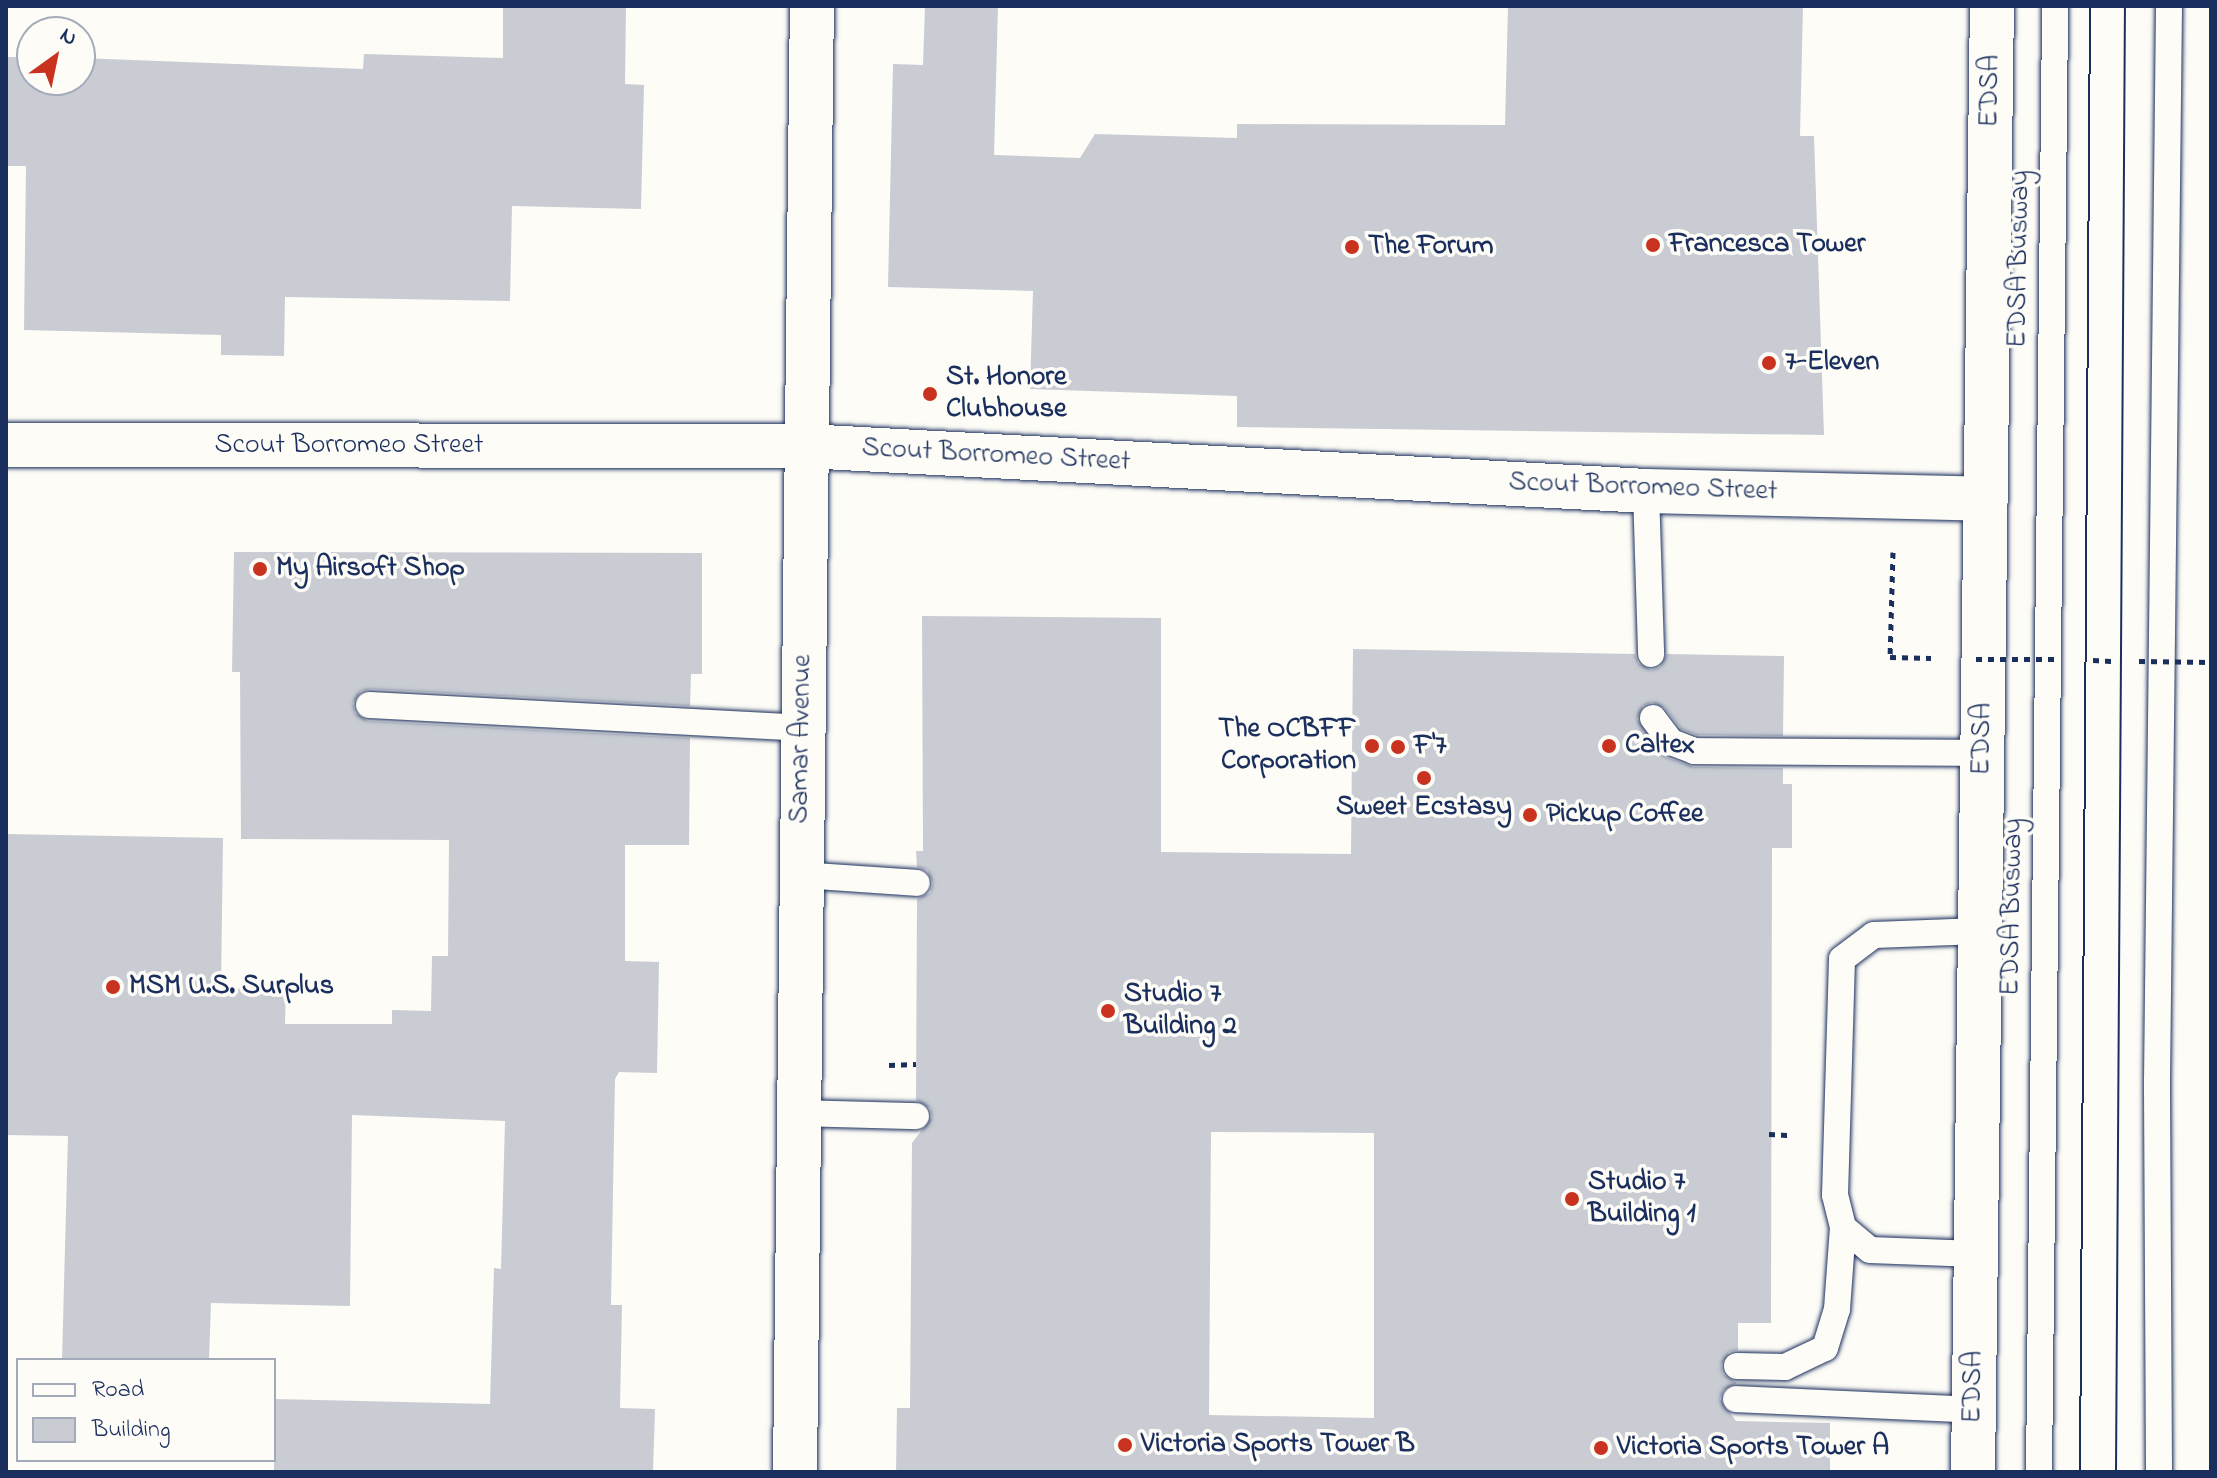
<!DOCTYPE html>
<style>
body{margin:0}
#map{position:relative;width:2217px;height:1478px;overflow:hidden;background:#fdfcf7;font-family:"Indie Flower",sans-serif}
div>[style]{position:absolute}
.building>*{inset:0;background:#c9ccd3}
.path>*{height:5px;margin-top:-2.5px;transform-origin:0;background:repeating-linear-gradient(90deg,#1b2f5e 0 6px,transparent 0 12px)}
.roads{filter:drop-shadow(0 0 2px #1b2f5e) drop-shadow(0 0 2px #1b2f5e)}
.service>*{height:26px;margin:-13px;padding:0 13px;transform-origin:13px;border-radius:13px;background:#fdfcf7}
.minor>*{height:44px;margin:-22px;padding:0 22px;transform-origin:22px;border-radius:22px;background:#fdfcf7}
.tertiary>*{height:44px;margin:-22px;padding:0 22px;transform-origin:22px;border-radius:22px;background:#fdfcf7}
.trunk>*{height:44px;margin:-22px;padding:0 22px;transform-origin:22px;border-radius:22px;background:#fdfcf7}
.tram>*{height:2px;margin:-1px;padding:0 1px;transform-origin:1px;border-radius:1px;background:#1b2f5e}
.path-bridge>*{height:5px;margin-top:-2.5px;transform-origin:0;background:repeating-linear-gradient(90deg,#1b2f5e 0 6px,transparent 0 12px)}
.dots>*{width:22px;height:22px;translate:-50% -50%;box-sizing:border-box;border:4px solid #fdfcf7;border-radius:50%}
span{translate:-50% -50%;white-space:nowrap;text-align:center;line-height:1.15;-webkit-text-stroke:7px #fdfcf7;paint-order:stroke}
.street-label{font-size:28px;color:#1b2f5e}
.poi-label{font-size:28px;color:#1b2f5e;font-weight:700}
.left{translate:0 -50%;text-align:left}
.right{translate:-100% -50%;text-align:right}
.frame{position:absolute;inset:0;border:8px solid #1b2f5e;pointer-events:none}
.legend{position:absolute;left:16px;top:1358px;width:260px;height:104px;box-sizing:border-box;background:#fdfcf7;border:2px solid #a3aaba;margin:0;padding:10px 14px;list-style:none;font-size:24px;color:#1b2f5e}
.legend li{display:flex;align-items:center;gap:16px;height:40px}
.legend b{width:40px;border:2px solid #a3aaba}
.north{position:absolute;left:16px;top:16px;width:80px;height:80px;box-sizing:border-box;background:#fdfcf7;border:2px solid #a3aaba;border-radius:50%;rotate:33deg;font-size:22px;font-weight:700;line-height:32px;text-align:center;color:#1b2f5e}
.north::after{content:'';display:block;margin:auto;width:28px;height:36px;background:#c8321e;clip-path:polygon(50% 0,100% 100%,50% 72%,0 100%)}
</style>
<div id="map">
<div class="building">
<div style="clip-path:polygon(503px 6px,626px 6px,625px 84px,644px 85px,641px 209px,512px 206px,510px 301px,285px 297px,284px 356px,221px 355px,221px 335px,24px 330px,26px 166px,6px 166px,6px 57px,32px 57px,32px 80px,80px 80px,80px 58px,363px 69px,364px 54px,503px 58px)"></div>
<div style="clip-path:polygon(925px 6px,998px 6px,994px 155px,1080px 158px,1095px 134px,1237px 138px,1237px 124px,1505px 125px,1508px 6px,1803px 6px,1800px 136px,1814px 136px,1824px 435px,1237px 427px,1237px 396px,1030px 389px,1033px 291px,888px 287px,893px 64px,923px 65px)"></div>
<div style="clip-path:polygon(234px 552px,702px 553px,702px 674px,691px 674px,690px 706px,370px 689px,361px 691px,353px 703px,355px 713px,368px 721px,690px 738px,689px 845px,625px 845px,625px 961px,659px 962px,657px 1073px,619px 1072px,615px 1079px,611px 1305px,622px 1305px,620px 1408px,655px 1409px,653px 1472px,274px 1472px,274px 1399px,490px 1404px,494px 1268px,501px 1269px,505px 1121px,352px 1115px,350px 1306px,211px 1303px,209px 1360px,62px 1360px,68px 1136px,6px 1135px,6px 834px,223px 838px,221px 988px,286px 989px,285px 1024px,392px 1024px,392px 1010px,431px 1011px,432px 956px,448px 956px,449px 840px,241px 839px,240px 672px,232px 672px)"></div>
<div style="clip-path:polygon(evenodd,922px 616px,1161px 618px,1161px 852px,1351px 854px,1353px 649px,1635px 654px,1638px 663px,1651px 670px,1660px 667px,1667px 654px,1784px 656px,1783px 736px,1697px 735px,1681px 729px,1665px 708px,1652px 702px,1643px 706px,1637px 719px,1665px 757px,1694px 767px,1783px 768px,1783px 784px,1792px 784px,1792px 848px,1772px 848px,1771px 1323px,1738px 1323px,1738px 1350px,1729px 1352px,1721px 1365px,1723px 1374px,1737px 1383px,1723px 1390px,1720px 1399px,1736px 1421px,1830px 1423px,1830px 1472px,896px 1472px,897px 1408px,910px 1408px,912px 1143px,932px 1117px,930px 1108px,916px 1100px,917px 899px,930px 893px,933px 883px,927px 870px,917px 867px,916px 851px,923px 851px,922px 616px,1211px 1132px,1374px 1133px,1374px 1418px,1209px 1415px,1211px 1132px)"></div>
</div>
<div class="path">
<div style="left:1893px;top:552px;width:105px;rotate:91.6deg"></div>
<div style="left:1890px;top:657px;width:41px;rotate:1.4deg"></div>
<div style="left:2093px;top:660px;width:22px;rotate:3deg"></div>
<div style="left:889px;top:1065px;width:27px;rotate:-2deg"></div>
<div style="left:1769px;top:1134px;width:22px;rotate:3deg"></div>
</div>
<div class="roads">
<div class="service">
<div style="left:1646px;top:491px;width:163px;rotate:88.2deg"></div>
<div style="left:369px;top:705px;width:434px;rotate:3deg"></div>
<div style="left:1653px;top:718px;width:30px;rotate:53deg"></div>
<div style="left:1671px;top:742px;width:25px;rotate:21deg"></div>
<div style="left:1694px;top:751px;width:289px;rotate:0.4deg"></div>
<div style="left:801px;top:875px;width:116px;rotate:3.9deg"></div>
<div style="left:799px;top:1113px;width:117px;rotate:1.5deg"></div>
<div style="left:1976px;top:1254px;width:106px;rotate:-177.8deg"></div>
<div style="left:1870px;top:1250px;width:35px;rotate:-140deg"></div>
<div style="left:1843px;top:1227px;width:33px;rotate:-104deg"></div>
<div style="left:1835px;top:1195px;width:236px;rotate:-88.3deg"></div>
<div style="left:1842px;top:959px;width:40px;rotate:-37deg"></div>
<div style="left:1874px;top:935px;width:106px;rotate:-2.2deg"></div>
<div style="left:1737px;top:1366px;width:48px;rotate:1.2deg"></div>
<div style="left:1785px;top:1367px;width:44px;rotate:-25.4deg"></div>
<div style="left:1825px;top:1348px;width:41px;rotate:-72.9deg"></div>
<div style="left:1837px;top:1309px;width:82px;rotate:-85.8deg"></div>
<div style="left:1736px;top:1399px;width:238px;rotate:2.6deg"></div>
<div style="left:2039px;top:1472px;width:1466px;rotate:-89.37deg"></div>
<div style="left:2159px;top:1472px;width:391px;rotate:-90.3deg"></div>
<div style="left:2157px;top:1081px;width:1075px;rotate:-89.36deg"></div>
</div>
<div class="minor">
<div style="left:795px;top:1472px;width:1466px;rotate:-89.34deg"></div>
</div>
<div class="tertiary">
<div style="left:6px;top:445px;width:799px;rotate:0.07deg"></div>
<div style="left:805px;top:446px;width:842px;rotate:3.06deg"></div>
<div style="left:1646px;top:491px;width:340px;rotate:1.3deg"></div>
</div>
<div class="trunk">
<div style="left:1973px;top:1472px;width:1466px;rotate:-89.26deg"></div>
</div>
</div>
<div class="tram">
<div style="left:2080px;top:1472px;width:1466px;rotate:-89.61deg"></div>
<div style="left:2116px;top:1472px;width:1466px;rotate:-89.65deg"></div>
</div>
<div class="path-bridge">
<div style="left:1976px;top:659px;width:84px"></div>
<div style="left:2139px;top:661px;width:72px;rotate:0.8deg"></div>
</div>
<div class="dots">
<div style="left:1653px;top:245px;background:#c8321e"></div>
<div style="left:1352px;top:247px;background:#c8321e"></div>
<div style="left:1769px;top:363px;background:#c8321e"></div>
<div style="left:930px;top:394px;background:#c8321e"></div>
<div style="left:260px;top:569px;background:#c8321e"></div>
<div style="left:1372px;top:746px;background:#c8321e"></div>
<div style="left:1609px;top:746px;background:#c8321e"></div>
<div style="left:1398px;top:747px;background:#c8321e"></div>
<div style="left:1424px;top:778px;background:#c8321e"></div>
<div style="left:1530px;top:815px;background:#c8321e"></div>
<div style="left:113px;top:987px;background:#c8321e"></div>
<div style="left:1108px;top:1011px;background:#c8321e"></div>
<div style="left:1572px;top:1199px;background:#c8321e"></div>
<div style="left:1125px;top:1445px;background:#c8321e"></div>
<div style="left:1601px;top:1448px;background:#c8321e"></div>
</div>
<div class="street-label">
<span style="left:1991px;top:91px;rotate:-89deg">EDSA</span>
<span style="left:2020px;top:259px;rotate:-89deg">EDSA Busway</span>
<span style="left:349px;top:446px">Scout Borromeo Street</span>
<span style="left:996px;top:456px;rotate:3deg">Scout Borromeo Street</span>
<span style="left:1643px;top:488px;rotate:2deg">Scout Borromeo Street</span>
<span style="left:802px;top:739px;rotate:-89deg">Samar Avenue</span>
<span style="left:1983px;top:739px;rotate:-89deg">EDSA</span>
<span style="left:2013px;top:907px;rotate:-89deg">EDSA Busway</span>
<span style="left:1974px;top:1387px;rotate:-89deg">EDSA</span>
</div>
<div class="poi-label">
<span class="left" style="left:1669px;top:245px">Francesca Tower</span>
<span class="left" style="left:1368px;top:247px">The Forum</span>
<span class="left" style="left:1785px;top:363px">7-Eleven</span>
<span class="left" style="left:946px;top:394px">St. Honore<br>Clubhouse</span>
<span class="left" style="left:276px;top:569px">My Airsoft Shop</span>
<span class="right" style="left:1356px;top:746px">The OCBFF<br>Corporation</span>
<span class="left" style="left:1625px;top:746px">Caltex</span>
<span class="left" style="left:1414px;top:747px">F'7</span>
<span style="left:1424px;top:808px">Sweet Ecstasy</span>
<span class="left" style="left:1546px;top:815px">Pickup Coffee</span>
<span class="left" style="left:129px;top:987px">MSM U.S. Surplus</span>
<span class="left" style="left:1124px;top:1011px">Studio 7<br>Building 2</span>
<span class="left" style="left:1588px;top:1199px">Studio 7<br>Building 1</span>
<span class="left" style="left:1141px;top:1445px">Victoria Sports Tower B</span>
<span class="left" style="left:1617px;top:1448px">Victoria Sports Tower A</span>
</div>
<div class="frame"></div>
<ul class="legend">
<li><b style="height:10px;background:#fdfcf7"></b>Road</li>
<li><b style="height:22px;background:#c9ccd3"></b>Building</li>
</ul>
<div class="north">N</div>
</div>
